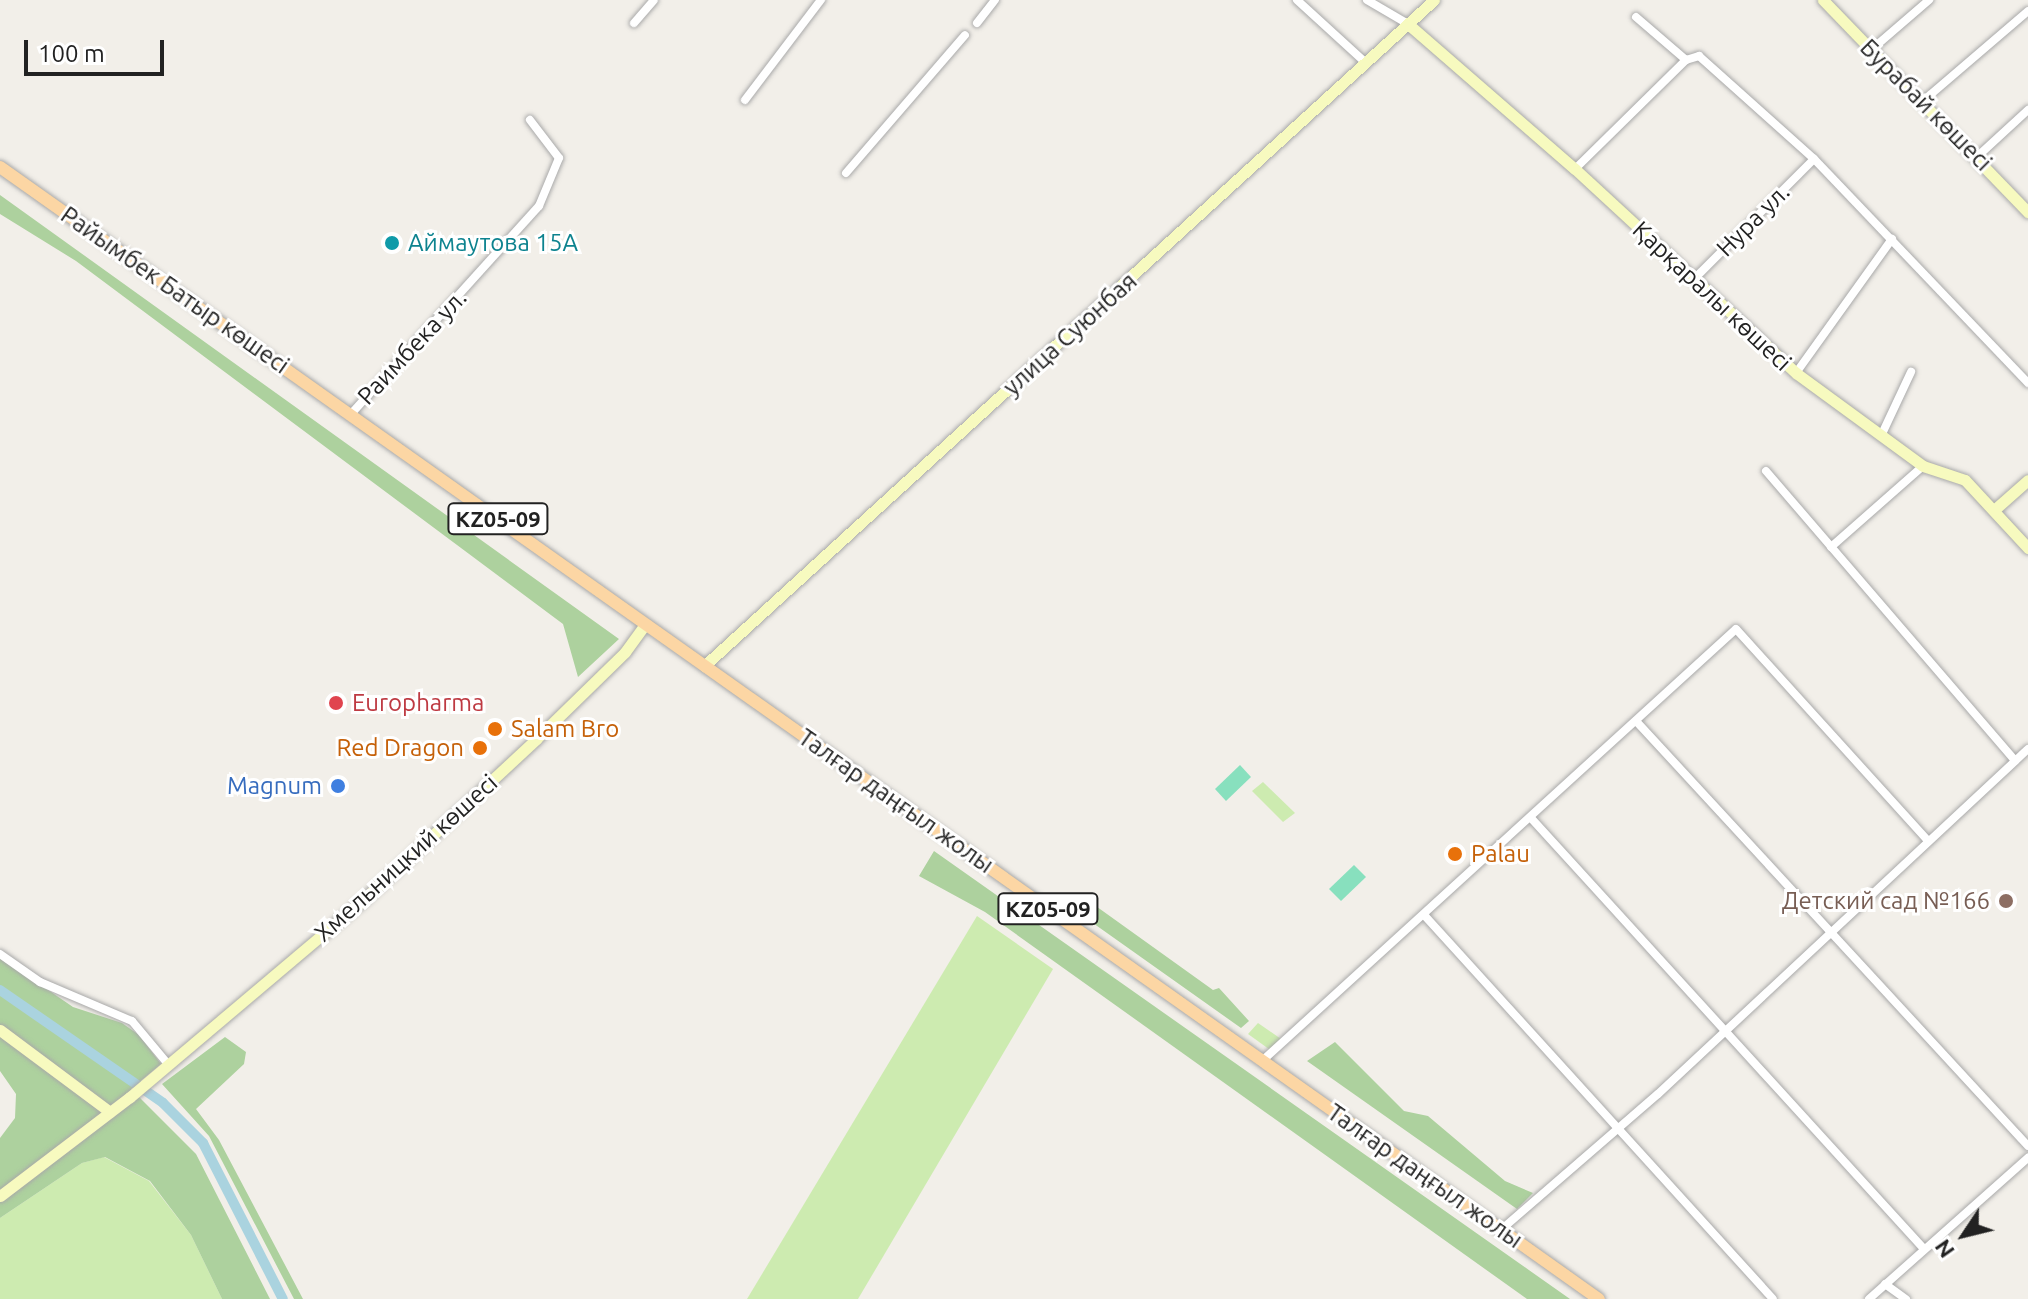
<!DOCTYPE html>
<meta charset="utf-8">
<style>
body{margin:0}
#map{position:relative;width:2028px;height:1299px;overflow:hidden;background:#f2efe9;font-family:Ubuntu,sans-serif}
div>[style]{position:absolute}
.grass>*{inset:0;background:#cdebb0}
.forest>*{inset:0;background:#add19e}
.pitch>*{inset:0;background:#88e0be}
.canal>*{height:10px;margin:-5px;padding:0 5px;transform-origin:5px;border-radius:5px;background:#aad3df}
.roads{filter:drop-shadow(0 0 2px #a9a9a9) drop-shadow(0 0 2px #a9a9a9)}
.street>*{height:8px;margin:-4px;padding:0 4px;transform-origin:4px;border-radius:4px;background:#fff}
.secondary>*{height:11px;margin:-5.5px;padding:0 5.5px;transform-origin:5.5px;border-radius:5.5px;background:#f7fabf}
.primary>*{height:12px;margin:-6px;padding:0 6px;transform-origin:6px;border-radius:6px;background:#fcd6a4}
.dots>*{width:22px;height:22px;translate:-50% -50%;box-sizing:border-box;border:4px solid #fff;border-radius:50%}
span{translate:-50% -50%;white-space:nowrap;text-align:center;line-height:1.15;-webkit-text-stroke:6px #fff;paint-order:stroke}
.shield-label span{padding:2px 6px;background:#fff;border:2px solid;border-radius:6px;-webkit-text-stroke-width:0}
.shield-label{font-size:22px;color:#222;font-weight:700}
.street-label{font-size:24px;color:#222}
.culture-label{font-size:24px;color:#0d838f}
.left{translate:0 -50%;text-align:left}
.health-label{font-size:24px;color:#be3a42}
.food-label{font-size:24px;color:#c56008}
.right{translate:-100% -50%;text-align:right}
.shop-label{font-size:24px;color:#366cbe}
.education-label{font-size:24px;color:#785e54}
.north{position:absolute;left:1924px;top:1195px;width:80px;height:80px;-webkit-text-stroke:6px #fff;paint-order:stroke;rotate:235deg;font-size:22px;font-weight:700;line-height:32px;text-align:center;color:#222}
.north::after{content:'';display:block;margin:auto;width:28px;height:36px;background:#222;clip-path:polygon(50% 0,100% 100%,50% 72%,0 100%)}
.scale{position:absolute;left:24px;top:40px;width:140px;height:36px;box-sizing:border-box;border:4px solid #222;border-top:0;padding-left:10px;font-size:24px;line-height:28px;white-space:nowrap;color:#222;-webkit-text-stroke:6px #fff;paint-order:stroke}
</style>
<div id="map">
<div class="grass">
<div style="clip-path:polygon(1263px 782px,1295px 813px,1283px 822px,1252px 791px)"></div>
<div style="clip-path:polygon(977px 916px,1053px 969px,858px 1299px,747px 1299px)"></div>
<div style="clip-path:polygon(1258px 1023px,1284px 1041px,1273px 1052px,1248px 1034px)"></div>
<div style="clip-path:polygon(104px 1157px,149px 1181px,191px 1235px,222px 1299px,0 1299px,0 1218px,82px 1163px)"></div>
</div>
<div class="forest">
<div style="clip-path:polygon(0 195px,619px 639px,578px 677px,563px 624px,76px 261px,0 214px)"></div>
<div style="clip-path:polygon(934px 851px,1570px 1299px,1527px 1299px,985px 912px,919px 876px)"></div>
<div style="clip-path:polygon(1093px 904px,1213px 990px,1219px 988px,1249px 1021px,1241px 1028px,1083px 916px)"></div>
<div style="clip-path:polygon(0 957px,73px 1007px,122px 1023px,139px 1035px,161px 1064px,131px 1089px,196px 1154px,270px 1299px,222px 1299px,191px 1235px,150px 1181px,105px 1157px,82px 1163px,0 1218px,0 1138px,15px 1118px,16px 1094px,0 1071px)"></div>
<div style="clip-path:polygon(225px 1037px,246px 1052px,244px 1064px,196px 1109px,219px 1140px,303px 1299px,294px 1299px,209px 1136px,162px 1084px)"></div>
<div style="clip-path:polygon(1335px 1042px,1404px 1111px,1428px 1116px,1505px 1181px,1533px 1193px,1517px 1209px,1307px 1061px)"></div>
</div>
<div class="pitch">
<div style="clip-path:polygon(1240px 765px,1251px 777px,1226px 801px,1215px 789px)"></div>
<div style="clip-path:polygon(1354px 865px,1366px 877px,1341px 901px,1329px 889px)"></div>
</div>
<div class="canal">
<div style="left:0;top:990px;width:198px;rotate:34.7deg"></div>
<div style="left:163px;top:1103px;width:57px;rotate:45deg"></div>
<div style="left:203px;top:1143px;width:175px;rotate:62.9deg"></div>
</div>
<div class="roads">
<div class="street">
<div style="left:1297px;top:0;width:93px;rotate:42.4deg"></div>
<div style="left:1367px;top:0;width:48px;rotate:30.3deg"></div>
<div style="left:1636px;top:17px;width:66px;rotate:40.7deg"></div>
<div style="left:1686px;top:60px;width:14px;rotate:-17deg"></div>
<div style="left:1699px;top:56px;width:154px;rotate:41.8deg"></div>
<div style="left:1814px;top:159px;width:310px;rotate:46.3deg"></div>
<div style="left:634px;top:23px;width:30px;rotate:-49deg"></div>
<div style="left:977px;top:23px;width:29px;rotate:-52deg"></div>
<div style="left:1871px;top:50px;width:77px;rotate:-40.8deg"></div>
<div style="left:745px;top:100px;width:126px;rotate:-52.8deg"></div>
<div style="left:1923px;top:101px;width:138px;rotate:-40.6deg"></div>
<div style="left:1979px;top:155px;width:67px;rotate:-42.6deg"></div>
<div style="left:1575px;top:169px;width:156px;rotate:-44.5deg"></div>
<div style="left:846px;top:173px;width:182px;rotate:-49.2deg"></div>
<div style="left:1693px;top:280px;width:171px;rotate:-45deg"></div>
<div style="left:1796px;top:373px;width:165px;rotate:-54.4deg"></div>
<div style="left:351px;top:414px;width:280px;rotate:-47.9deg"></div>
<div style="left:539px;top:206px;width:52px;rotate:-67.4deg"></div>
<div style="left:559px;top:158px;width:48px;rotate:-127.3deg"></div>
<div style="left:1881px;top:436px;width:71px;rotate:-64.9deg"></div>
<div style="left:1766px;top:471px;width:382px;rotate:49.3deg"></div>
<div style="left:1831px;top:547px;width:123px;rotate:-41.4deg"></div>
<div style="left:1636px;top:721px;width:578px;rotate:47.31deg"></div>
<div style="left:1531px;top:818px;width:583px;rotate:47.64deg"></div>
<div style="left:1425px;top:916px;width:517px;rotate:47.74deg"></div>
<div style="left:0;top:954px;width:49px;rotate:35deg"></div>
<div style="left:40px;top:982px;width:100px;rotate:23deg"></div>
<div style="left:132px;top:1021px;width:56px;rotate:50.1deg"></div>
<div style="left:1262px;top:1061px;width:641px;rotate:-42.35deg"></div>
<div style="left:1736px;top:629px;width:286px;rotate:47.8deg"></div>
<div style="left:1502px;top:1229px;width:206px;rotate:-40.9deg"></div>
<div style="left:1658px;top:1094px;width:506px;rotate:-43deg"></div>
<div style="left:1885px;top:1284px;width:26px;rotate:36deg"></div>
<div style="left:1869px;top:1299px;width:213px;rotate:-41.6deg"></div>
</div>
<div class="secondary">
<div style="left:1823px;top:0;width:295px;rotate:46deg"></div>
<div style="left:1408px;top:24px;width:221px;rotate:41deg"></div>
<div style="left:1575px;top:169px;width:301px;rotate:42.7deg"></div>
<div style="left:1796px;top:373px;width:157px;rotate:36.2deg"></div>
<div style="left:1923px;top:466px;width:44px;rotate:18.4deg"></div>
<div style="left:1965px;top:480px;width:93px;rotate:47.2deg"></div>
<div style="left:1994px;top:510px;width:45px;rotate:-41.4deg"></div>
<div style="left:704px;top:666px;width:988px;rotate:-42.38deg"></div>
<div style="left:0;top:1030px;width:137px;rotate:36.7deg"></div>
<div style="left:0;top:1196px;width:163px;rotate:-37.3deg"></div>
<div style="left:130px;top:1097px;width:305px;rotate:-40.2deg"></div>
<div style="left:363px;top:900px;width:236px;rotate:-42.9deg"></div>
<div style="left:536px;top:739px;width:124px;rotate:-44.3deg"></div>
<div style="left:625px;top:652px;width:34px;rotate:-54deg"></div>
</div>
<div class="primary">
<div style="left:0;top:167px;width:1959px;rotate:35.3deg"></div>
</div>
</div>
<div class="dots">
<div style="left:392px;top:243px;background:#0f9aa8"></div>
<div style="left:336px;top:703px;background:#e0444e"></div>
<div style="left:495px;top:729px;background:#e8710a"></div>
<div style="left:480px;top:748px;background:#e8710a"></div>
<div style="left:338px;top:786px;background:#3f7fe0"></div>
<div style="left:1455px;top:854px;background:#e8710a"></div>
<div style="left:2006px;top:901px;background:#8d6e63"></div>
</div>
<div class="shield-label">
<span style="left:498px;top:519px">KZ05-09</span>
<span style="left:1048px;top:909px">KZ05-09</span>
</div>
<div class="street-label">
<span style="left:1926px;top:105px;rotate:45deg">Бурабай көшесі</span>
<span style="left:1753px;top:220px;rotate:-45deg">Нура ул.</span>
<span style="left:175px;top:290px;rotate:35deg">Райымбек Батыр көшесі</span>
<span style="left:1712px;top:296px;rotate:43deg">Қарқаралы көшесі</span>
<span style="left:1070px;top:334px;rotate:-42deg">улица Суюнбая</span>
<span style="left:412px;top:347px;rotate:-47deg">Раимбека ул.</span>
<span style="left:896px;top:801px;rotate:35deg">Талғар даңғыл жолы</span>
<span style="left:406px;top:858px;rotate:-42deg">Хмельницкий көшесі</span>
<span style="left:1425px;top:1176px;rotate:35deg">Талғар даңғыл жолы</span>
</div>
<div class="culture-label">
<span class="left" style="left:408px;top:243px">Аймаутова 15А</span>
</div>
<div class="health-label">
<span class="left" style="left:352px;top:703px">Europharma</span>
</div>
<div class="food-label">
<span class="left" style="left:511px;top:729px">Salam Bro</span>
<span class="right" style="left:464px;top:748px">Red Dragon</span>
<span class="left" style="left:1471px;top:854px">Palau</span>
</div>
<div class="shop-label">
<span class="right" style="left:322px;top:786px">Magnum</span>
</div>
<div class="education-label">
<span class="right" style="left:1990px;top:901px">Детский сад №166</span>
</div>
<div class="north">N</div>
<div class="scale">100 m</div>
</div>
